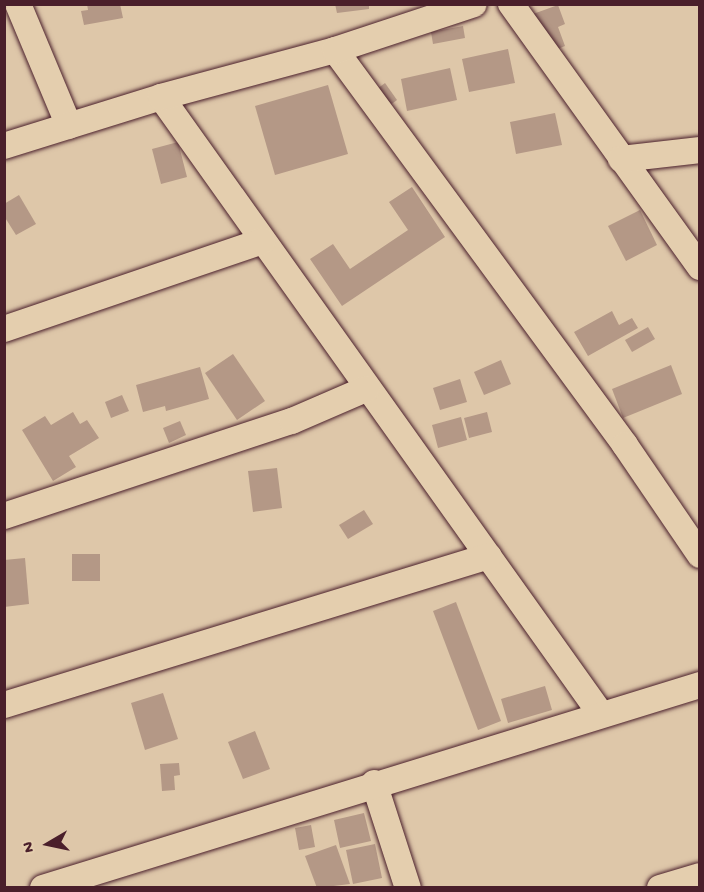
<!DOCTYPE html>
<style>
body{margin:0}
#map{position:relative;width:704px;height:892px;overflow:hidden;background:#dec7a9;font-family:"Gochi Hand",sans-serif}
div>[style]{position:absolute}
.building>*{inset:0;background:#b49886}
.roads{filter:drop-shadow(0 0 2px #4a1f2b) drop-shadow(0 0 2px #4a1f2b)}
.minor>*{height:26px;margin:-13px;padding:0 13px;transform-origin:13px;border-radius:13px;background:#e4ceae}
span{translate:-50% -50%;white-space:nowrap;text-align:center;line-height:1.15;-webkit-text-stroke:4.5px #e4ceae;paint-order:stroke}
.frame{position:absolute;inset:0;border:6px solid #4a1f2b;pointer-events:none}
.north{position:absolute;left:18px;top:814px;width:60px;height:60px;-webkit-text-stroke:4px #e4ceae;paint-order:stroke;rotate:261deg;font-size:16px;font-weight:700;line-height:24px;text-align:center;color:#4a1f2b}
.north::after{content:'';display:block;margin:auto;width:21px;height:27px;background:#4a1f2b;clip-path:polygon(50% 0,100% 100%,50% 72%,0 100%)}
</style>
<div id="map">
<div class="building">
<div style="clip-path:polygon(87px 4px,120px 4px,123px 18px,84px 25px,81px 11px,88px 10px)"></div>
<div style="clip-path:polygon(335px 4px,369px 4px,369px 9px,337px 13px)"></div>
<div style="clip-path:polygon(558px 5px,565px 24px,558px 27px,565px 46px,548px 53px,533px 14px)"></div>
<div style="clip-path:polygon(463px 26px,465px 38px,433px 44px,431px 32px)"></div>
<div style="clip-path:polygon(508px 49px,515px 83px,469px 92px,462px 59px)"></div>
<div style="clip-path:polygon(450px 68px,457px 100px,407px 111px,401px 79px)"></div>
<div style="clip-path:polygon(385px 83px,397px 100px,389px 106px,377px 89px)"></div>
<div style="clip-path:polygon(328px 85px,348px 154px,275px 175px,255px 106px)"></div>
<div style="clip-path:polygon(555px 113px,562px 145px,516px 154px,510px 122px)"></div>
<div style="clip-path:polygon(178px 142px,187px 177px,161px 184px,152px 149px)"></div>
<div style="clip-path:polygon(412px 187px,445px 237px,342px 306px,310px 259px,333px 244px,350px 269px,408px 230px,389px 202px)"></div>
<div style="clip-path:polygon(19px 195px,36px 224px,16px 235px,4px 216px,4px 204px)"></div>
<div style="clip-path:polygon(640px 210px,657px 245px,626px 261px,608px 226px)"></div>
<div style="clip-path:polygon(612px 311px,619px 325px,632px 318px,638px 328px,588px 356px,574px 332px)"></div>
<div style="clip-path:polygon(648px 327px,655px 339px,632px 352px,625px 340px)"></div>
<div style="clip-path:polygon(233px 354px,265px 401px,237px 420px,205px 373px)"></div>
<div style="clip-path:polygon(501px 360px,511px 384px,484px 395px,474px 372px)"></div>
<div style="clip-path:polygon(671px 365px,682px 394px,623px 418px,612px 389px)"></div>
<div style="clip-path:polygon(200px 367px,209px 399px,166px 411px,165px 406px,143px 412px,136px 385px)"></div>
<div style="clip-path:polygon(460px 379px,467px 402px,440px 410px,433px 388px)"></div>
<div style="clip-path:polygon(122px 395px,129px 411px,111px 418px,105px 402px)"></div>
<div style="clip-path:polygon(73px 412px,80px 424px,87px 420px,99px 438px,69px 456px,76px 467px,53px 481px,22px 430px,45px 416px,51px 425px)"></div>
<div style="clip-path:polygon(487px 412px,492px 432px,469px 438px,464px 418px)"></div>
<div style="clip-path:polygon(461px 417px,467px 440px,438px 448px,432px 425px)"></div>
<div style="clip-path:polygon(180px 421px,186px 435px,169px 443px,163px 428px)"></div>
<div style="clip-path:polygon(277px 468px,282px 508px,253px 512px,248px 471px)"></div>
<div style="clip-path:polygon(364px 510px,373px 524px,348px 539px,339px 525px)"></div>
<div style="clip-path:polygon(72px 554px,100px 554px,100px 581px,72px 581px)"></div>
<div style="clip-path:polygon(25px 558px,29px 604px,4px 607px,4px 560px)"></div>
<div style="clip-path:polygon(456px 602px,501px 721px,478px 730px,433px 611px)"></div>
<div style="clip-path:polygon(545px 686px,552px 710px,508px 723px,501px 699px)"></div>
<div style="clip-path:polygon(163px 693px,178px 739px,145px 750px,131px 703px)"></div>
<div style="clip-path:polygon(255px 731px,270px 769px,243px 779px,228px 742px)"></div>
<div style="clip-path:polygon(179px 763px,180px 775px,174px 776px,175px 790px,162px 791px,160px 764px)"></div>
<div style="clip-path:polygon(364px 813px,371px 841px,340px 848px,334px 820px)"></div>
<div style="clip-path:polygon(311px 825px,315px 847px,299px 850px,295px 828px)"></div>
<div style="clip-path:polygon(375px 844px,382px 878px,353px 884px,346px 850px)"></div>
<div style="clip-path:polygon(336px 845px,350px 884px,317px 888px,305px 856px)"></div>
</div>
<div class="roads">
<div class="minor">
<div style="left:18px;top:4px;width:132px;rotate:67.3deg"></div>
<div style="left:511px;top:4px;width:324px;rotate:54.3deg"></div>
<div style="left:335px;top:50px;width:490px;rotate:53.7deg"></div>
<div style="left:625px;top:445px;width:133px;rotate:55.7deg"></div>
<div style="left:161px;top:97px;width:756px;rotate:54.52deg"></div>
<div style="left:4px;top:146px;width:164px;rotate:-17.3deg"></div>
<div style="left:161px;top:97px;width:180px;rotate:-15.1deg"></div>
<div style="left:335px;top:50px;width:146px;rotate:-18.3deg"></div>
<div style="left:621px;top:159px;width:80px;rotate:-6.5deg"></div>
<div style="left:4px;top:329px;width:273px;rotate:-18.8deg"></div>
<div style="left:4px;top:516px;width:303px;rotate:-18.3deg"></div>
<div style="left:292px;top:421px;width:81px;rotate:-23.4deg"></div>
<div style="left:4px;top:705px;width:507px;rotate:-17.08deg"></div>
<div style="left:374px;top:783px;width:110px;rotate:72.1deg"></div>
<div style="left:43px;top:888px;width:688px;rotate:-17.17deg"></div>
<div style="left:660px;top:888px;width:42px;rotate:-16.7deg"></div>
</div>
</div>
<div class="frame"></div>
<div class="north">N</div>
</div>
